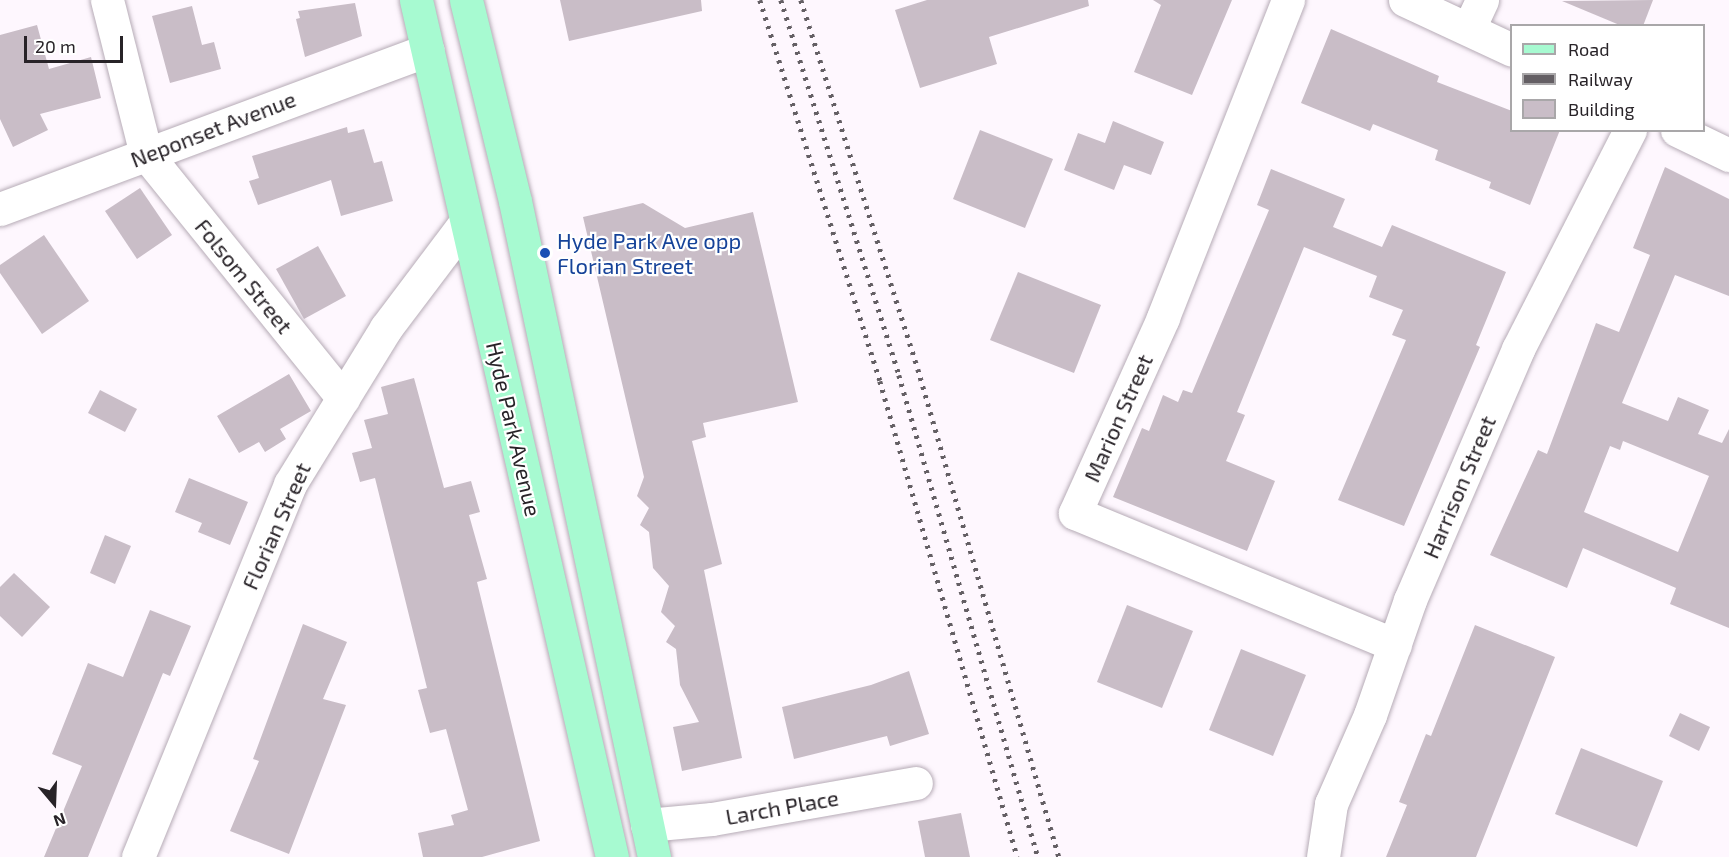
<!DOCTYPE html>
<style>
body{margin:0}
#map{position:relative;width:1729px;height:857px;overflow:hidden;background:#fef7fe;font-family:"Exo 2",sans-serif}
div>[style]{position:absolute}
.building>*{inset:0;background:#c9bdc7}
.roads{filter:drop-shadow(0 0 2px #b6abb6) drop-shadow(0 0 2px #b6abb6)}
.street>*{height:33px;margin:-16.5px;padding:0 16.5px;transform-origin:16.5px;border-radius:16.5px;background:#fff}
.primary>*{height:33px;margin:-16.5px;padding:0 16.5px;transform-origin:16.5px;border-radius:16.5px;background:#a7fad1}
.rail>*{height:4.5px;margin-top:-2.25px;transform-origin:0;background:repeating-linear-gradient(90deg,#645f64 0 3px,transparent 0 9px)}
.dots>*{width:16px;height:16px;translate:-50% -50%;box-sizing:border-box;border:3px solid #fff;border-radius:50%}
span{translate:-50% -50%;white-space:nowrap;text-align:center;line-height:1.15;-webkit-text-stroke:4.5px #fff;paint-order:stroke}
.street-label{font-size:22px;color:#282328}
.transit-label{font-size:22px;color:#164399}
.left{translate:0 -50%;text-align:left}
.legend{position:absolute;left:1510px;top:24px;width:195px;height:108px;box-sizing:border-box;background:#fff;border:2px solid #a9a7a9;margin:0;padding:8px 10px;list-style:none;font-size:18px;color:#282328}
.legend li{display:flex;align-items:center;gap:12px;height:30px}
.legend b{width:30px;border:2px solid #a9a7a9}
.north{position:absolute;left:24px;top:773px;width:60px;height:60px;-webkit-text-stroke:4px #fff;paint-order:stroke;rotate:161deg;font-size:16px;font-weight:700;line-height:24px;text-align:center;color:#282328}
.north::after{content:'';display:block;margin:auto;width:21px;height:27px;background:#282328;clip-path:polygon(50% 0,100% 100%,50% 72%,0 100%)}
.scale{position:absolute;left:24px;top:36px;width:99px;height:27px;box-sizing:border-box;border:3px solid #282328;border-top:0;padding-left:8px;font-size:18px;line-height:21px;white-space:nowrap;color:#282328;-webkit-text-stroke:4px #fff;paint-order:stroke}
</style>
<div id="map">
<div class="building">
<div style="clip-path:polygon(560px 0,701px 0,702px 11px,569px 41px)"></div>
<div style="clip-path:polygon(927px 0,1088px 0,1089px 6px,989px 37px,997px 64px,920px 88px,895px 10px)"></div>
<div style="clip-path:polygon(1153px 0,1232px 0,1192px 95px,1134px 72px,1161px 5px)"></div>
<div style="clip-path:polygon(1653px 0,1643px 26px,1622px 26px,1562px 1px)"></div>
<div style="clip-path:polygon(355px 3px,362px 36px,305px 57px,296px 19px,300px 18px,298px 11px)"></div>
<div style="clip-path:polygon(192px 6px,202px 45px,214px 42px,221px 69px,170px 83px,152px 16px)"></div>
<div style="clip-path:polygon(37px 25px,49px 69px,91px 57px,101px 98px,40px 114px,48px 130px,13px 147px,0 119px,0 35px)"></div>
<div style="clip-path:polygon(1331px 29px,1439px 76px,1437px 82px,1512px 111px,1512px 130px,1560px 130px,1530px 205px,1489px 188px,1491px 182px,1435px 160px,1438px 150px,1373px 124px,1370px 131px,1301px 103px)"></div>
<div style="clip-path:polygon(1113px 121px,1164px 142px,1151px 175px,1124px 165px,1114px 190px,1064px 170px,1078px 133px,1105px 143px)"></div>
<div style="clip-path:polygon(347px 127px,348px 133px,364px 129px,374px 163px,382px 161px,393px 201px,341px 216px,331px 180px,258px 205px,249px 181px,259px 178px,252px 156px)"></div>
<div style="clip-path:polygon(980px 130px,1053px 159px,1025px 228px,953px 199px)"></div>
<div style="clip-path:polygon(evenodd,1665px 167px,1729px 199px,1729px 296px,1675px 275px,1622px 403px,1668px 421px,1678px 397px,1709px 410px,1698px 434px,1722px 443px,1729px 429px,1729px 628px,1670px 604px,1676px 588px,1583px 548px,1567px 588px,1490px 555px,1538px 450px,1547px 454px,1596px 323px,1619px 332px,1650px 255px,1633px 248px,1665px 167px,1623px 441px,1709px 476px,1678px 552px,1584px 512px,1610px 446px,1620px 450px,1623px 441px)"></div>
<div style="clip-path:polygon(1271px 169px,1345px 199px,1333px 227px,1382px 247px,1392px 225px,1506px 272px,1476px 345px,1480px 347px,1404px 526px,1338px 500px,1406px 340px,1392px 335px,1403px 310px,1369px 297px,1377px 276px,1304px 247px,1237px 412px,1245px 415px,1226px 461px,1275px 481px,1247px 551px,1113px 497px,1142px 428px,1149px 431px,1163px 395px,1178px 402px,1183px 390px,1192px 393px,1269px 210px,1257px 205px)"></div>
<div style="clip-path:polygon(140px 188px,172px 235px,137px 259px,105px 211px)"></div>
<div style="clip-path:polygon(643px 203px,685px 228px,753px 212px,798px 402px,703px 423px,706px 437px,692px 441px,722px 564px,704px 570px,742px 758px,682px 771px,673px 727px,699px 722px,680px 685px,676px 649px,666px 642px,675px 626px,661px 612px,669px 586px,653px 568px,649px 532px,640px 525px,649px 508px,637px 496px,644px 477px,583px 217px)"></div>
<div style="clip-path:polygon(44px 235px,89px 301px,42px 334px,0 273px,0 265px)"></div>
<div style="clip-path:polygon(318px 246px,346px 296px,304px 319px,276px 269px)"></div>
<div style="clip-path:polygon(1018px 272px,1101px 305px,1074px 373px,990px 340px)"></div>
<div style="clip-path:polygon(289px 374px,311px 411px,280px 429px,286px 439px,265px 452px,259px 442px,239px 453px,217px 416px)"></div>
<div style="clip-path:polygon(414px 378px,444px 488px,471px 481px,480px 512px,469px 515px,487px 579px,477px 582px,540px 841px,482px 857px,423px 857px,418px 833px,454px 825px,451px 815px,468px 810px,446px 729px,430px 733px,418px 690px,427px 688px,375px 478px,360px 482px,352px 453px,372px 448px,364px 420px,388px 414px,381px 387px)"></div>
<div style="clip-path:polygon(100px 390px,137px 409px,125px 432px,88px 413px)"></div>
<div style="clip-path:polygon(189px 478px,248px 502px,230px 545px,198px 532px,202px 523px,175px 512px)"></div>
<div style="clip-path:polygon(105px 535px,131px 546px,115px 584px,90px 573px)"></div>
<div style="clip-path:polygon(14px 573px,50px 607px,22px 637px,0 616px,0 587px)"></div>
<div style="clip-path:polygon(1127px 605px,1193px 631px,1162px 708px,1097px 682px)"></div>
<div style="clip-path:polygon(150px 610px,191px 626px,170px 676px,163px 673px,88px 857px,44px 857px,82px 766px,52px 754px,88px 663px,123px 677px)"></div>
<div style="clip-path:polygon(303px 624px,347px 642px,323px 699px,346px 705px,289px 854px,230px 831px,259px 761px,253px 759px)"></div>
<div style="clip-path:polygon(1475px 625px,1555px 657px,1476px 857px,1386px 857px,1407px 805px,1399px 802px,1426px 734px,1431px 736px)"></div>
<div style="clip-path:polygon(1241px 649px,1306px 675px,1273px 756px,1209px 730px)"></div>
<div style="clip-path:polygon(909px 671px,929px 734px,890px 746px,887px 736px,794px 759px,782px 707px,871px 685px)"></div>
<div style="clip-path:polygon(1680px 713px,1710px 727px,1699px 751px,1669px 736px)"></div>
<div style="clip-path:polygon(1581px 748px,1663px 781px,1637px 847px,1555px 814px)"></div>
<div style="clip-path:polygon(961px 813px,970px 857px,925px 857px,918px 821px)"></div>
</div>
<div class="roads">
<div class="street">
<div style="left:107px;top:0;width:159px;rotate:75.8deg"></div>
<div style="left:146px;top:154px;width:314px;rotate:51.1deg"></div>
<div style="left:1288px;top:0;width:342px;rotate:111.5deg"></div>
<div style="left:1163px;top:318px;width:214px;rotate:114.3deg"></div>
<div style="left:1075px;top:513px;width:346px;rotate:22.4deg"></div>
<div style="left:1405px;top:0;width:118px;rotate:25deg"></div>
<div style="left:1469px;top:28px;width:31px;rotate:-65deg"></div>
<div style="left:1677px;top:130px;width:58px;rotate:25.7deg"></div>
<div style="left:0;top:209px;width:456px;rotate:-20.4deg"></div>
<div style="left:647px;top:825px;width:65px;rotate:-5.3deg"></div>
<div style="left:712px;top:819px;width:207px;rotate:-10deg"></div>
<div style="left:138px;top:857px;width:403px;rotate:-67.8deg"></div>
<div style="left:290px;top:484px;width:183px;rotate:-58.4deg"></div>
<div style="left:386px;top:328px;width:131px;rotate:-53deg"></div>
<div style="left:1323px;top:857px;width:54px;rotate:-81.4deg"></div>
<div style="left:1331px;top:804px;width:97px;rotate:-66.3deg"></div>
<div style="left:1370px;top:715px;width:122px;rotate:-70.8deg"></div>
<div style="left:1410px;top:600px;width:273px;rotate:-66.7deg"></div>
<div style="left:1518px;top:349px;width:246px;rotate:-62.9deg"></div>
</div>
<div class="primary">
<div style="left:416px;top:0;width:879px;rotate:77.12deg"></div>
<div style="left:466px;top:0;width:207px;rotate:76.3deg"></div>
<div style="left:515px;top:201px;width:671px;rotate:78.04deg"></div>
</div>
</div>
<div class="rail">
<div style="left:760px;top:0;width:399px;rotate:72.5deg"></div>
<div style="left:880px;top:381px;width:495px;rotate:73.9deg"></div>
<div style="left:781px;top:0;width:393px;rotate:72.5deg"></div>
<div style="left:899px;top:375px;width:502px;rotate:73.91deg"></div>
<div style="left:801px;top:0;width:387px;rotate:72.4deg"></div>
<div style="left:918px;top:369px;width:508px;rotate:73.88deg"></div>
</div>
<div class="dots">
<div style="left:545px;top:253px;background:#1a4fb4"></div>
</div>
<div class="street-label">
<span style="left:213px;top:129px;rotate:-21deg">Neponset Avenue</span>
<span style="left:244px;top:276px;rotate:51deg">Folsom Street</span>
<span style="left:1118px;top:418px;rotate:-66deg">Marion Street</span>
<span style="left:514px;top:429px;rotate:77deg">Hyde Park Avenue</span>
<span style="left:1459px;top:487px;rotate:-67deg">Harrison Street</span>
<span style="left:276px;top:526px;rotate:-66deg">Florian Street</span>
<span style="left:782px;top:807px;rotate:-10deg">Larch Place</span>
</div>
<div class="transit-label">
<span class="left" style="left:557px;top:253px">Hyde Park Ave opp<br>Florian Street</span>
</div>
<ul class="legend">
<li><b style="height:8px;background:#a7fad1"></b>Road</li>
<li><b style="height:8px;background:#645f64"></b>Railway</li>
<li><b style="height:16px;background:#c9bdc7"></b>Building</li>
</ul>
<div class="north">N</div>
<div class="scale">20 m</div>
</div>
